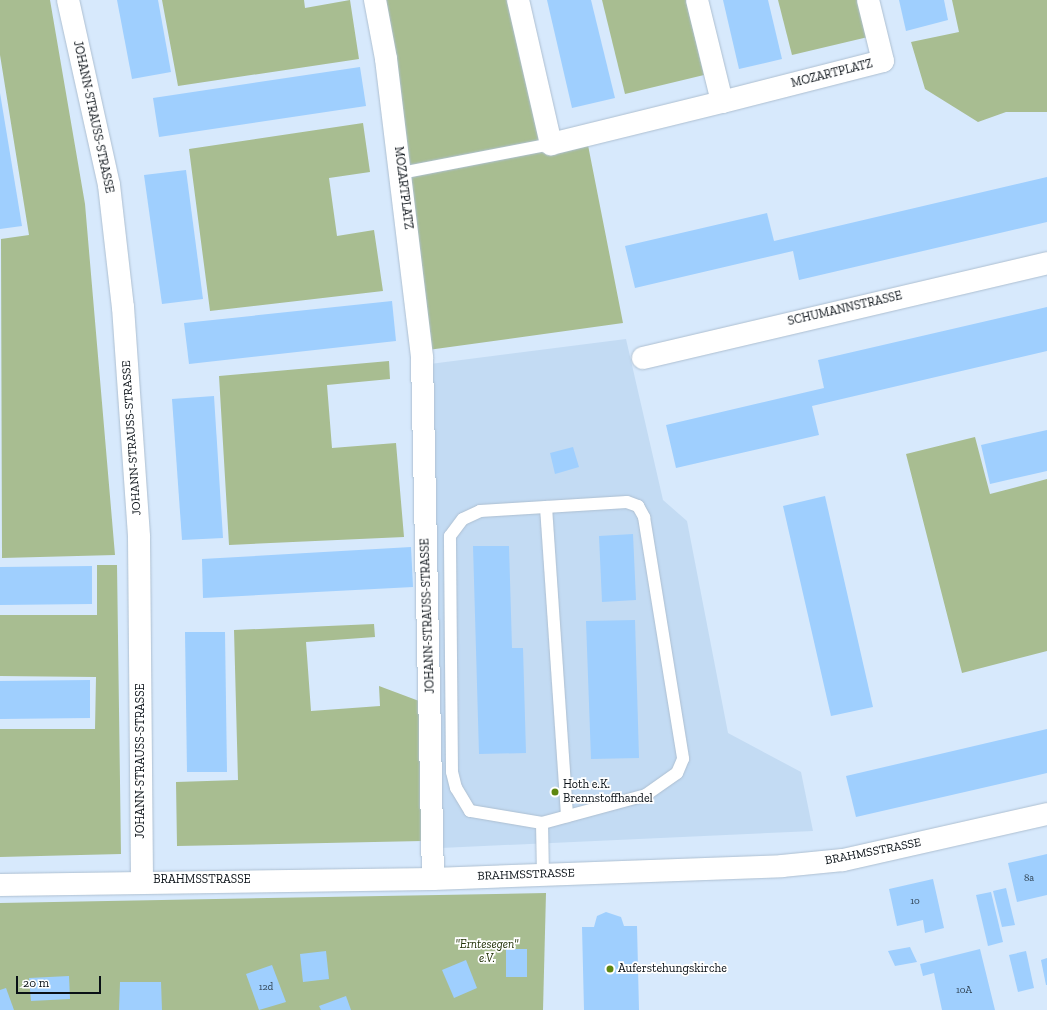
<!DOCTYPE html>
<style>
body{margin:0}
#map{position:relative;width:1047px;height:1010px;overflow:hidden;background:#d7e9fc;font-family:"Zilla Slab",serif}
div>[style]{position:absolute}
.built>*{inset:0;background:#c3dbf3}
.green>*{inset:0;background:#a8bd91}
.building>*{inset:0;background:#9fcffe}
.roads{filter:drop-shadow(0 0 1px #adbfd1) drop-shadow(0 0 1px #adbfd1)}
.service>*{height:12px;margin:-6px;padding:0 6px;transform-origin:6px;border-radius:6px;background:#fff}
.minor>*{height:22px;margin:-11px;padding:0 11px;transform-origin:11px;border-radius:11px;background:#fff}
.dots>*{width:11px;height:11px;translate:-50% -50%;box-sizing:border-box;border:2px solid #fff;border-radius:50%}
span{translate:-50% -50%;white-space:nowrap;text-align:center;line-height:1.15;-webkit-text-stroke:3.5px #fff;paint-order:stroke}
.number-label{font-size:10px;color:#2e4050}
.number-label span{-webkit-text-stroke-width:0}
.street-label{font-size:12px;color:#091016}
.poi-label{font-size:12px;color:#091016}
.left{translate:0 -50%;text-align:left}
.park-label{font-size:12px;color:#203005;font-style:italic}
.scale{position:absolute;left:16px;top:976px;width:85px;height:18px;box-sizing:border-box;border:2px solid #091016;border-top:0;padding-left:5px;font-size:12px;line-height:14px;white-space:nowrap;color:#091016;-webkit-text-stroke:3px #fff;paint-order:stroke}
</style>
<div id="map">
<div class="built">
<div style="clip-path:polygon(626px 339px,663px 500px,687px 521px,728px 733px,801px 772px,813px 831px,441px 848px,430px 364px)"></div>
</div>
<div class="green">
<div style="clip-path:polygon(0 0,50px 0,85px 204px,115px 555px,2px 558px,1px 239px,29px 235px,0 55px)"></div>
<div style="clip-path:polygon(162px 0,304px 0,305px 8px,350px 0,359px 59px,178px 86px)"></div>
<div style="clip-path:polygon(379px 0,513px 0,547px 150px,587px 140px,623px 323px,428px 350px)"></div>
<div style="clip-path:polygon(602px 0,686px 0,704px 75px,625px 94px)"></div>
<div style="clip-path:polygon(778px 0,859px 0,868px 37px,792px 55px)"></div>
<div style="clip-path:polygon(952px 0,1047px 0,1047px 112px,1006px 112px,978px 122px,925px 89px,911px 42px,959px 32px)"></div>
<div style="clip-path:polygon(363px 123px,370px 172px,329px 178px,337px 236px,374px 230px,383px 291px,210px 311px,189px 149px)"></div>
<div style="clip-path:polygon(389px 361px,390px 379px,327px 385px,332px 448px,396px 443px,404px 537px,229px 545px,219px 376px)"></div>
<div style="clip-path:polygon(975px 437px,990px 494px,1047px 479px,1047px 651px,962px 673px,906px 454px)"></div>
<div style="clip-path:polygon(97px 565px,117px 565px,121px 854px,0 857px,0 729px,95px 729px,96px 677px,0 676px,0 615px,97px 615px)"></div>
<div style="clip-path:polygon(374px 624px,375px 637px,306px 642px,311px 711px,380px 706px,379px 686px,419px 701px,422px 841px,177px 846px,176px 782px,238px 780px,234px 630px)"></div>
<div style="clip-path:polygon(546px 893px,543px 1010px,0 1010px,0 903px)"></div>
</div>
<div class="building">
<div style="clip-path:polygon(117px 0,158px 0,171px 72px,132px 79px)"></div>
<div style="clip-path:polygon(547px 0,591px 0,615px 98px,572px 108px)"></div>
<div style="clip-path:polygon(723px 0,768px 0,782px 59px,739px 69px)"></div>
<div style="clip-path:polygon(899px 0,944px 0,948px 20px,906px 31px)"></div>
<div style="clip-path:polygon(360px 67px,366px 106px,159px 137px,153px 98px)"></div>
<div style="clip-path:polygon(0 93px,22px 226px,0 229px)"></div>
<div style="clip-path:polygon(186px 170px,203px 299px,162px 304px,144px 175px)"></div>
<div style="clip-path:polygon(1047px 177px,1047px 222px,799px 280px,793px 251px,635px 288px,625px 246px,767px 213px,774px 241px)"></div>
<div style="clip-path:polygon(392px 301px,396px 341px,189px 364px,184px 323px)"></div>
<div style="clip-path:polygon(1047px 307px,1047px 351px,812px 406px,819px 435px,676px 468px,666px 425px,824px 388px,818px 360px)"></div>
<div style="clip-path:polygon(214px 396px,223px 538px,182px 540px,172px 399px)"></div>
<div style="clip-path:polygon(1047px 430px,1047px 471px,990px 484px,981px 445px)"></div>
<div style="clip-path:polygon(573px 447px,579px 467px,555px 474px,550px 453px)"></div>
<div style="clip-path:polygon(825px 496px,873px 707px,831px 716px,783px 506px)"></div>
<div style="clip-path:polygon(633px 534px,636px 600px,602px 602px,599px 536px)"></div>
<div style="clip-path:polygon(473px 546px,509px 546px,512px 648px,523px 648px,526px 753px,479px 754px)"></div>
<div style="clip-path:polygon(411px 547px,413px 587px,203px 598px,202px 559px)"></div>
<div style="clip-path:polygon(92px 566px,92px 604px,0 605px,0 567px)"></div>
<div style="clip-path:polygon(635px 620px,639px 758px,591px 759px,586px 621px)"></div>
<div style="clip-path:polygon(185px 632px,225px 632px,227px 772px,187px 772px)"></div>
<div style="clip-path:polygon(90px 680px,90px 718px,0 719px,0 681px)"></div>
<div style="clip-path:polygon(1047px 729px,1047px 773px,856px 817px,846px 776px)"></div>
<div style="clip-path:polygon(1047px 854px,1047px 895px,1017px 902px,1008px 863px)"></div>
<div style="clip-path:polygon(933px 879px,944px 928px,925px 933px,923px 920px,897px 926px,889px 889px)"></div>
<div style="clip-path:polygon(1006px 888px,1015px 925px,1002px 927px,993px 891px)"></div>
<div style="clip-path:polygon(991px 892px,1003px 942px,988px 946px,976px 895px)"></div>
<div style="clip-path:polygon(606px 912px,621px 917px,624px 926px,637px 926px,639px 1010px,584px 1010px,582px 927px,594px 927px,597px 916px)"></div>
<div style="clip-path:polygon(910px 947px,917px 962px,895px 966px,888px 951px)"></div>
<div style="clip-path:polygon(506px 949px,527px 949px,527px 977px,506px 977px)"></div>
<div style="clip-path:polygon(980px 949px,995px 1010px,942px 1010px,934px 973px,923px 976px,920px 964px)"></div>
<div style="clip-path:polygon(326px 951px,329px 979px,303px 982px,300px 954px)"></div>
<div style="clip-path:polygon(1026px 951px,1034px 988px,1018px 992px,1009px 955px)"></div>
<div style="clip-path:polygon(1047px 958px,1047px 985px,1046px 985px,1041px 960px)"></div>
<div style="clip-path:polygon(466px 960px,477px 988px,454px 998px,442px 970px)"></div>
<div style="clip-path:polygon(272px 965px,286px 1002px,259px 1010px,246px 974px)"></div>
<div style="clip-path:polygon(69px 976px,70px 999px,31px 1001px,29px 978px)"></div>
<div style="clip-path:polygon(120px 982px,161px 982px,162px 1010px,119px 1010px)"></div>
<div style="clip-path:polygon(6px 988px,14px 1010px,0 1010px,0 990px)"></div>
<div style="clip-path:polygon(346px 996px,351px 1010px,321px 1010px,319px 1006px)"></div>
</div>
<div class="roads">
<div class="service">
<div style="left:401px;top:173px;width:153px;rotate:-10.9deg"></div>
<div style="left:546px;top:507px;width:310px;rotate:86.1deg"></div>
<div style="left:542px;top:823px;width:73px;rotate:-170.5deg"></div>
<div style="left:470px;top:811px;width:27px;rotate:-121deg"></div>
<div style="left:456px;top:788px;width:16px;rotate:-104deg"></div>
<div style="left:452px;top:772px;width:236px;rotate:-90.5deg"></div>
<div style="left:450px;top:536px;width:21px;rotate:-53deg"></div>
<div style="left:463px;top:519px;width:19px;rotate:-25deg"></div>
<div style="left:480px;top:511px;width:147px;rotate:-3.5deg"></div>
<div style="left:627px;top:502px;width:12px;rotate:20deg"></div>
<div style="left:638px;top:506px;width:13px;rotate:61deg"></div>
<div style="left:644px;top:517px;width:245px;rotate:80.8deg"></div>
<div style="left:683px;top:759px;width:15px;rotate:113deg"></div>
<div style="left:677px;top:773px;width:38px;rotate:145deg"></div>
<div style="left:646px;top:795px;width:108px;rotate:164.9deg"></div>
<div style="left:542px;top:823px;width:51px;rotate:88.9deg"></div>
</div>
<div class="minor">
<div style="left:68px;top:0;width:189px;rotate:77.5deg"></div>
<div style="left:109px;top:185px;width:123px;rotate:83.5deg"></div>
<div style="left:123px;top:307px;width:231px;rotate:86deg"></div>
<div style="left:139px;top:537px;width:344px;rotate:89.5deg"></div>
<div style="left:375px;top:0;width:60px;rotate:79.4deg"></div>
<div style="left:386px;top:59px;width:301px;rotate:83.1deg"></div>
<div style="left:422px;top:358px;width:521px;rotate:88.79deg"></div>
<div style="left:518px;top:0;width:148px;rotate:77.1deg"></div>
<div style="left:551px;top:144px;width:176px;rotate:-13.8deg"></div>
<div style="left:697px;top:0;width:105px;rotate:76.2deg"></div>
<div style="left:722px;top:102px;width:166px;rotate:-14.3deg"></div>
<div style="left:883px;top:61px;width:63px;rotate:-103.8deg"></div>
<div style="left:643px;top:358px;width:415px;rotate:-13.2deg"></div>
<div style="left:0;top:885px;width:433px;rotate:-0.8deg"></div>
<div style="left:433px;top:879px;width:349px;rotate:-2.1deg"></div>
<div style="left:782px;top:866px;width:61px;rotate:-5.6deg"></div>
<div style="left:843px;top:860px;width:209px;rotate:-12.7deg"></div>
</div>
</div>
<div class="dots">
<div style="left:555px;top:792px;background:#5f8711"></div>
<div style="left:610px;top:969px;background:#5f8711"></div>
</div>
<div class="number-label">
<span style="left:1029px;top:879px">8a</span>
<span style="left:915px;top:902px">10</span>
<span style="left:266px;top:988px">12d</span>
<span style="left:964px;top:991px">10A</span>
</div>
<div class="street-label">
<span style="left:832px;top:74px;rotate:-14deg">MOZARTPLATZ</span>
<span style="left:93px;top:117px;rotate:78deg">JOHANN-STRAUSS-STRASSE</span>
<span style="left:403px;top:188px;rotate:83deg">MOZARTPLATZ</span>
<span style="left:845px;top:309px;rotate:-13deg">SCHUMANNSTRASSE</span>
<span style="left:132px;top:438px;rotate:-94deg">JOHANN-STRAUSS-STRASSE</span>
<span style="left:428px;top:616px;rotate:-92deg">JOHANN-STRAUSS-STRASSE</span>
<span style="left:141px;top:761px;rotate:-90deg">JOHANN-STRAUSS-STRASSE</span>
<span style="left:873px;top:852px;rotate:-11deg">BRAHMSSTRASSE</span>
<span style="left:526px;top:875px;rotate:-2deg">BRAHMSSTRASSE</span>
<span style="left:202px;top:880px">BRAHMSSTRASSE</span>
</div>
<div class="poi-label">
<span class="left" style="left:563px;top:792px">Hoth e.K.<br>Brennstoffhandel</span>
<span class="left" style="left:618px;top:969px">Auferstehungskirche</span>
</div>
<div class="park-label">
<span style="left:487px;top:952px">"Erntesegen"<br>e.V.</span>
</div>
<div class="scale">20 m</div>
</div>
